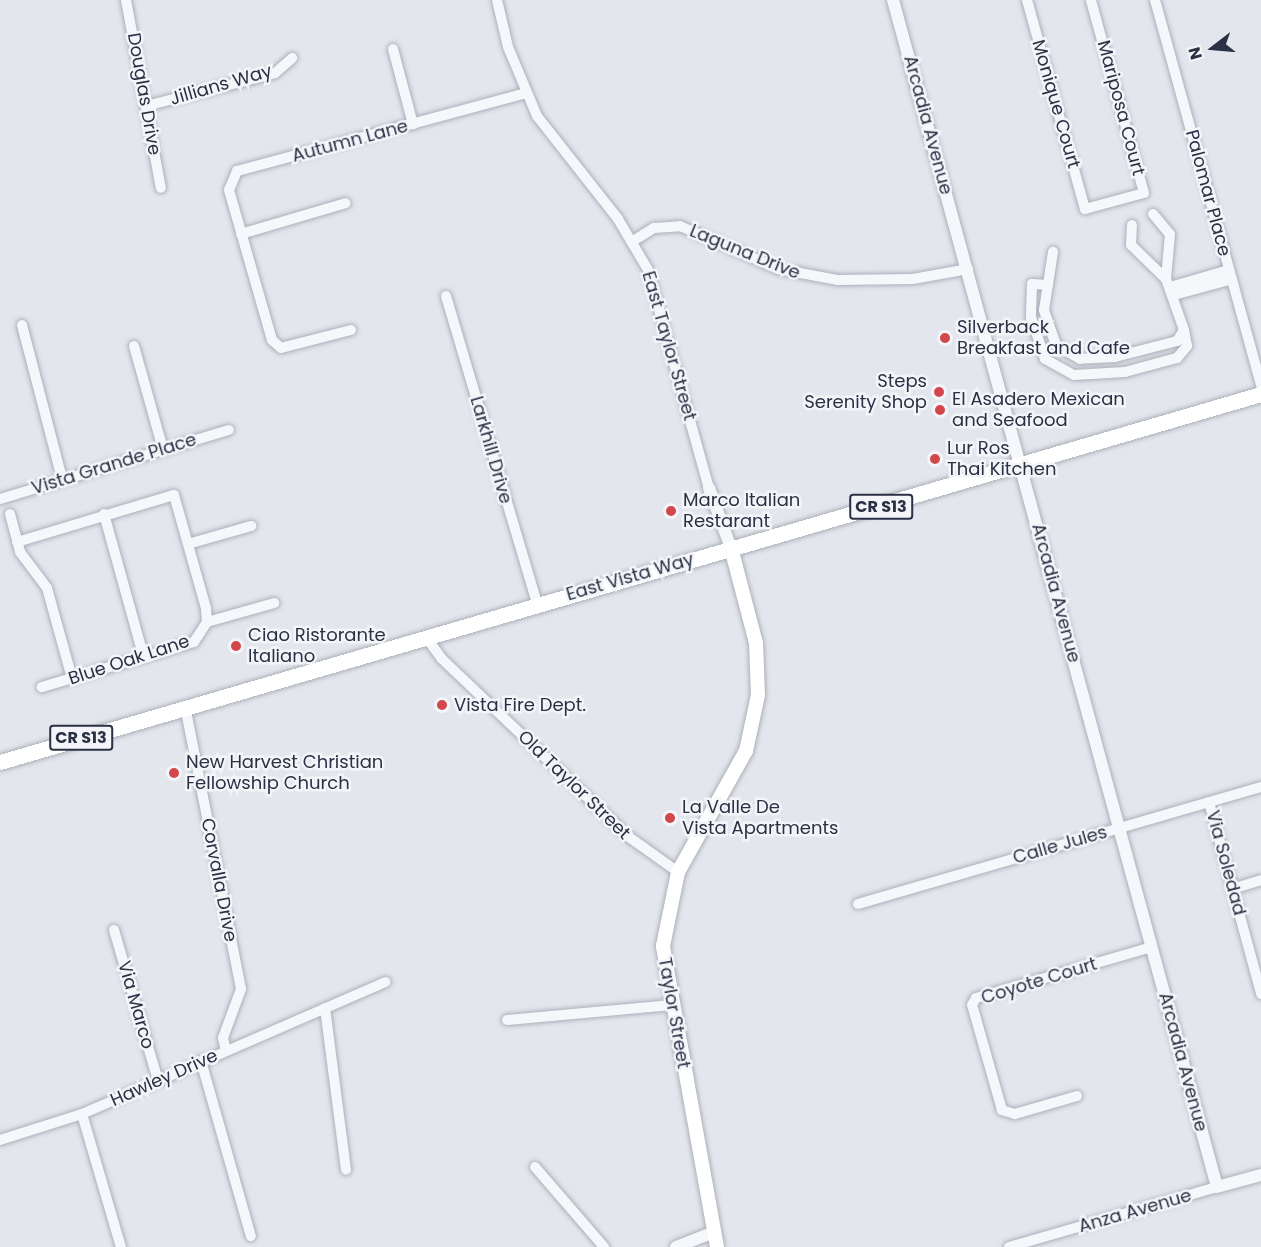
<!DOCTYPE html>
<style>
body{margin:0}
#map{position:relative;width:1261px;height:1247px;overflow:hidden;background:#e3e6ec;font-family:Poppins,sans-serif}
div>[style]{position:absolute}
.roads{filter:drop-shadow(0 0 2px #acb0ba) drop-shadow(0 0 2px #acb0ba)}
.minor>*{height:10px;margin:-5px;padding:0 5px;transform-origin:5px;border-radius:5px;background:#f6f7fa}
.tertiary>*{height:12px;margin:-6px;padding:0 6px;transform-origin:6px;border-radius:6px;background:#f6f7fa}
.secondary>*{height:14px;margin:-7px;padding:0 7px;transform-origin:7px;border-radius:7px;background:#fff}
.primary>*{height:15px;margin:-7.5px;padding:0 7.5px;transform-origin:7.5px;border-radius:7.5px;background:#fff}
.dots>*{width:16px;height:16px;translate:-50% -50%;box-sizing:border-box;border:3px solid #f3f5f9;border-radius:50%}
span{translate:-50% -50%;white-space:nowrap;text-align:center;line-height:1.15;-webkit-text-stroke:5px #f3f5f9;paint-order:stroke}
.shield-label span{padding:2px 4px;background:#f3f5f9;border:2px solid;border-radius:4px;-webkit-text-stroke-width:0}
.shield-label{font-size:16px;color:#2a3145;font-weight:700}
.street-label{font-size:18px;color:#2a3145}
.poi-label{font-size:18px;color:#2a3145}
.left{translate:0 -50%;text-align:left}
.right{translate:-100% -50%;text-align:right}
.north{position:absolute;left:1183px;top:18px;width:60px;height:60px;-webkit-text-stroke:4px #f3f5f9;paint-order:stroke;rotate:254deg;font-size:16px;font-weight:700;line-height:24px;text-align:center;color:#2a3145}
.north::after{content:'';display:block;margin:auto;width:21px;height:27px;background:#2a3145;clip-path:polygon(50% 0,100% 100%,50% 72%,0 100%)}
</style>
<div id="map">
<div class="roads">
<div class="minor">
<div style="left:126px;top:0;width:191px;rotate:79.5deg"></div>
<div style="left:497px;top:0;width:48px;rotate:76.8deg"></div>
<div style="left:508px;top:47px;width:75px;rotate:67.2deg"></div>
<div style="left:537px;top:116px;width:131px;rotate:51.8deg"></div>
<div style="left:618px;top:219px;width:59px;rotate:59.5deg"></div>
<div style="left:648px;top:270px;width:226px;rotate:74.4deg"></div>
<div style="left:1027px;top:0;width:217px;rotate:74.5deg"></div>
<div style="left:1085px;top:209px;width:61px;rotate:-15.2deg"></div>
<div style="left:1144px;top:193px;width:200px;rotate:-105.4deg"></div>
<div style="left:1155px;top:0;width:400px;rotate:74.6deg"></div>
<div style="left:393px;top:49px;width:78px;rotate:75.1deg"></div>
<div style="left:146px;top:106px;width:133px;rotate:-14.3deg"></div>
<div style="left:275px;top:73px;width:23px;rotate:-41deg"></div>
<div style="left:1153px;top:214px;width:26px;rotate:50deg"></div>
<div style="left:1170px;top:234px;width:45px;rotate:95.1deg"></div>
<div style="left:1132px;top:225px;width:20px;rotate:93deg"></div>
<div style="left:1131px;top:245px;width:49px;rotate:44.2deg"></div>
<div style="left:1166px;top:279px;width:54px;rotate:70.6deg"></div>
<div style="left:241px;top:234px;width:109px;rotate:-16.4deg"></div>
<div style="left:633px;top:241px;width:25px;rotate:-32deg"></div>
<div style="left:654px;top:228px;width:26px;rotate:-4deg"></div>
<div style="left:680px;top:226px;width:108px;rotate:23.5deg"></div>
<div style="left:779px;top:269px;width:59px;rotate:10.7deg"></div>
<div style="left:837px;top:280px;width:76px;rotate:-0.8deg"></div>
<div style="left:913px;top:279px;width:56px;rotate:-10.3deg"></div>
<div style="left:1048px;top:285px;width:16px;rotate:-176deg"></div>
<div style="left:1032px;top:284px;width:33px;rotate:92deg"></div>
<div style="left:1031px;top:317px;width:44px;rotate:71.6deg"></div>
<div style="left:1045px;top:359px;width:33px;rotate:29deg"></div>
<div style="left:1074px;top:375px;width:51px;rotate:-3.4deg"></div>
<div style="left:1125px;top:372px;width:54px;rotate:-15.1deg"></div>
<div style="left:1177px;top:358px;width:16px;rotate:-50deg"></div>
<div style="left:1187px;top:346px;width:16px;rotate:-101deg"></div>
<div style="left:1184px;top:330px;width:13px;rotate:122deg"></div>
<div style="left:1177px;top:341px;width:64px;rotate:165.5deg"></div>
<div style="left:1115px;top:357px;width:35px;rotate:177deg"></div>
<div style="left:1080px;top:359px;width:28px;rotate:-150deg"></div>
<div style="left:1056px;top:345px;width:37px;rotate:-109deg"></div>
<div style="left:1044px;top:310px;width:59px;rotate:-81.2deg"></div>
<div style="left:1170px;top:287px;width:61px;rotate:-16.1deg"></div>
<div style="left:1174px;top:295px;width:60px;rotate:-15.4deg"></div>
<div style="left:446px;top:296px;width:321px;rotate:73.5deg"></div>
<div style="left:22px;top:325px;width:159px;rotate:75.4deg"></div>
<div style="left:351px;top:330px;width:72px;rotate:165.6deg"></div>
<div style="left:281px;top:348px;width:12px;rotate:-138deg"></div>
<div style="left:272px;top:340px;width:156px;rotate:-106deg"></div>
<div style="left:229px;top:190px;width:21px;rotate:-67deg"></div>
<div style="left:237px;top:171px;width:299px;rotate:-15.1deg"></div>
<div style="left:134px;top:346px;width:107px;rotate:74.3deg"></div>
<div style="left:0;top:499px;width:239px;rotate:-16.8deg"></div>
<div style="left:10px;top:514px;width:39px;rotate:75deg"></div>
<div style="left:20px;top:552px;width:45px;rotate:53.1deg"></div>
<div style="left:47px;top:588px;width:93px;rotate:74.5deg"></div>
<div style="left:104px;top:514px;width:149px;rotate:74.5deg"></div>
<div style="left:17px;top:542px;width:164px;rotate:-16.7deg"></div>
<div style="left:174px;top:495px;width:117px;rotate:74.2deg"></div>
<div style="left:206px;top:608px;width:14px;rotate:86deg"></div>
<div style="left:207px;top:622px;width:24px;rotate:123deg"></div>
<div style="left:194px;top:642px;width:159px;rotate:163.5deg"></div>
<div style="left:188px;top:544px;width:66px;rotate:-15.9deg"></div>
<div style="left:207px;top:622px;width:70px;rotate:-15.8deg"></div>
<div style="left:426px;top:637px;width:27px;rotate:54deg"></div>
<div style="left:442px;top:659px;width:258px;rotate:43.6deg"></div>
<div style="left:629px;top:837px;width:60px;rotate:35.5deg"></div>
<div style="left:185px;top:706px;width:288px;rotate:78.8deg"></div>
<div style="left:241px;top:989px;width:52px;rotate:110.2deg"></div>
<div style="left:223px;top:1038px;width:13px;rotate:77deg"></div>
<div style="left:1209px;top:802px;width:199px;rotate:74.8deg"></div>
<div style="left:1232px;top:889px;width:30px;rotate:-17deg"></div>
<div style="left:858px;top:904px;width:420px;rotate:-16.2deg"></div>
<div style="left:114px;top:930px;width:156px;rotate:73.7deg"></div>
<div style="left:325px;top:1008px;width:163px;rotate:82.6deg"></div>
<div style="left:507px;top:1020px;width:166px;rotate:-5.2deg"></div>
<div style="left:201px;top:1061px;width:182px;rotate:74.1deg"></div>
<div style="left:1077px;top:1096px;width:65px;rotate:163.8deg"></div>
<div style="left:1015px;top:1114px;width:14px;rotate:-163deg"></div>
<div style="left:1002px;top:1110px;width:109px;rotate:-105.9deg"></div>
<div style="left:972px;top:1005px;width:8px;rotate:-60deg"></div>
<div style="left:976px;top:998px;width:183px;rotate:-16.2deg"></div>
<div style="left:82px;top:1114px;width:139px;rotate:73.7deg"></div>
<div style="left:0;top:1140px;width:86px;rotate:-17.6deg"></div>
<div style="left:82px;top:1114px;width:331px;rotate:-23.5deg"></div>
<div style="left:535px;top:1167px;width:106px;rotate:49.2deg"></div>
<div style="left:1009px;top:1247px;width:216px;rotate:-16.1deg"></div>
</div>
<div class="tertiary">
<div style="left:893px;top:0;width:1230px;rotate:74.73deg"></div>
<div style="left:1217px;top:1187px;width:46px;rotate:-15.3deg"></div>
<div style="left:709px;top:488px;width:64px;rotate:69.9deg"></div>
<div style="left:676px;top:1247px;width:41px;rotate:-21.5deg"></div>
</div>
<div class="secondary">
<div style="left:717px;top:1247px;width:306px;rotate:-100.2deg"></div>
<div style="left:663px;top:946px;width:76px;rotate:-78.5deg"></div>
<div style="left:678px;top:872px;width:139px;rotate:-60.7deg"></div>
<div style="left:746px;top:751px;width:57px;rotate:-77.9deg"></div>
<div style="left:758px;top:695px;width:52px;rotate:-92.2deg"></div>
<div style="left:756px;top:643px;width:98px;rotate:-104.7deg"></div>
</div>
<div class="primary">
<div style="left:0;top:762px;width:1314px;rotate:-16.27deg"></div>
</div>
</div>
<div class="dots">
<div style="left:945px;top:338px;background:#d3464b"></div>
<div style="left:939px;top:392px;background:#d3464b"></div>
<div style="left:940px;top:410px;background:#d3464b"></div>
<div style="left:935px;top:459px;background:#d3464b"></div>
<div style="left:671px;top:511px;background:#d3464b"></div>
<div style="left:236px;top:646px;background:#d3464b"></div>
<div style="left:442px;top:705px;background:#d3464b"></div>
<div style="left:174px;top:773px;background:#d3464b"></div>
<div style="left:670px;top:818px;background:#d3464b"></div>
</div>
<div class="shield-label">
<span style="left:881px;top:507px">CR S13</span>
<span style="left:81px;top:738px">CR S13</span>
</div>
<div class="street-label">
<span style="left:221px;top:85px;rotate:-16deg">Jillians Way</span>
<span style="left:144px;top:94px;rotate:80deg">Douglas Drive</span>
<span style="left:1056px;top:104px;rotate:74deg">Monique Court</span>
<span style="left:1121px;top:108px;rotate:75deg">Mariposa Court</span>
<span style="left:928px;top:125px;rotate:75deg">Arcadia Avenue</span>
<span style="left:350px;top:141px;rotate:-15deg">Autumn Lane</span>
<span style="left:1208px;top:193px;rotate:75deg">Palomar Place</span>
<span style="left:745px;top:252px;rotate:22deg">Laguna Drive</span>
<span style="left:669px;top:346px;rotate:74deg">East Taylor Street</span>
<span style="left:491px;top:450px;rotate:74deg">Larkhill Drive</span>
<span style="left:114px;top:464px;rotate:-17deg">Vista Grande Place</span>
<span style="left:630px;top:577px;rotate:-16deg">East Vista Way</span>
<span style="left:1056px;top:593px;rotate:75deg">Arcadia Avenue</span>
<span style="left:129px;top:660px;rotate:-18deg">Blue Oak Lane</span>
<span style="left:574px;top:785px;rotate:44deg">Old Taylor Street</span>
<span style="left:1060px;top:845px;rotate:-16deg">Calle Jules</span>
<span style="left:1226px;top:863px;rotate:75deg">Via Soledad</span>
<span style="left:219px;top:880px;rotate:79deg">Corvalla Drive</span>
<span style="left:1039px;top:981px;rotate:-17deg">Coyote Court</span>
<span style="left:136px;top:1005px;rotate:74deg">Via Marco</span>
<span style="left:674px;top:1013px;rotate:80deg">Taylor Street</span>
<span style="left:1183px;top:1062px;rotate:75deg">Arcadia Avenue</span>
<span style="left:164px;top:1078px;rotate:-24deg">Hawley Drive</span>
<span style="left:1135px;top:1211px;rotate:-16deg">Anza Avenue</span>
</div>
<div class="poi-label">
<span class="left" style="left:957px;top:338px">Silverback<br>Breakfast and Cafe</span>
<span class="right" style="left:927px;top:392px">Steps<br>Serenity Shop</span>
<span class="left" style="left:952px;top:410px">El Asadero Mexican<br>and Seafood</span>
<span class="left" style="left:947px;top:459px">Lur Ros<br>Thai Kitchen</span>
<span class="left" style="left:683px;top:511px">Marco Italian<br>Restarant</span>
<span class="left" style="left:248px;top:646px">Ciao Ristorante<br>Italiano</span>
<span class="left" style="left:454px;top:705px">Vista Fire Dept.</span>
<span class="left" style="left:186px;top:773px">New Harvest Christian<br>Fellowship Church</span>
<span class="left" style="left:682px;top:818px">La Valle De<br>Vista Apartments</span>
</div>
<div class="north">N</div>
</div>
